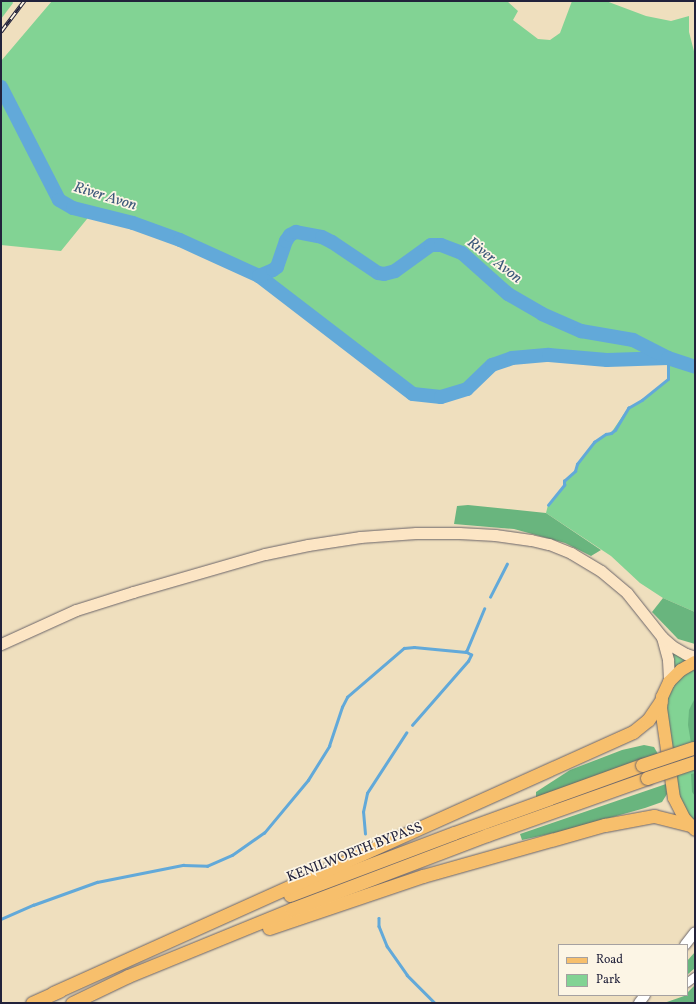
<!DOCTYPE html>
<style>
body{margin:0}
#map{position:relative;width:696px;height:1004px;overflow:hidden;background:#efdfbe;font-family:Vollkorn,serif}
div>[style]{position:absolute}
.green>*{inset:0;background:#82d394}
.forest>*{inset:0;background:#69b57e}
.stream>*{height:2.5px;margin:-1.25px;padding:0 1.25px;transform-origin:1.25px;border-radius:1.25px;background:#62a9d9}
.river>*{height:14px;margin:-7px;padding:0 7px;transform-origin:7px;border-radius:7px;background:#62a9d9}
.roads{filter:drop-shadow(0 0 1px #6a6469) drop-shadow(0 0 1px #6a6469)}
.minor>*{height:8px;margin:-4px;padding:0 4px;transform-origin:4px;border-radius:4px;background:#fff}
.tertiary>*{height:10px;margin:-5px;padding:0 5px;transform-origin:5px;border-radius:5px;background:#fff}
.secondary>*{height:11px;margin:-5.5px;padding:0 5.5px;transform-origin:5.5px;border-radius:5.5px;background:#fce5c4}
.primary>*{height:12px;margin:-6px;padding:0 6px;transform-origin:6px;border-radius:6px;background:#f7bf6c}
.trunk>*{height:13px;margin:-6.5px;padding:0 6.5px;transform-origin:6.5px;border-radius:6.5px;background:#f7bf6c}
.rail>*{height:4px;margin-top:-2px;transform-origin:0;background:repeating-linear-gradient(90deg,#fcf5e5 0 8px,#22223b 0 16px);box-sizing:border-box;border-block:1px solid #22223b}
.bridges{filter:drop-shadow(0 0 1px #6a6469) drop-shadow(0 0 1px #6a6469)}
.trunk-bridge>*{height:13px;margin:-6.5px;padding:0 6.5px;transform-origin:6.5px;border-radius:6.5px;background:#f7bf6c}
span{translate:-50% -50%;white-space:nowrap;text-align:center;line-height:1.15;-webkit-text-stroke:3.5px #fcf5e5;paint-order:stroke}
.street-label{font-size:14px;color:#22223b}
.water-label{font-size:15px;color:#3c587a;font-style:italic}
.frame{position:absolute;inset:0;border:2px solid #22223b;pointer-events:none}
.legend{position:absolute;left:558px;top:944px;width:130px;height:52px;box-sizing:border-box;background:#fcf5e5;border:1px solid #a5a1a1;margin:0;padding:5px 7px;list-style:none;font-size:12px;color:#22223b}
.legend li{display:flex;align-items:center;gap:8px;height:20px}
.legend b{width:20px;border:1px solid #a5a1a1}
</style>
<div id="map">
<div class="green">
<div style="clip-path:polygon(1px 1px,12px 1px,13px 3px,1px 19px)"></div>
<div style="clip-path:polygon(52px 1px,507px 1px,518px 11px,513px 20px,538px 39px,550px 40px,560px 33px,572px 1px,606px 1px,646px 16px,671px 21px,689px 16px,689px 32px,695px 55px,695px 612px,663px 598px,640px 583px,611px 556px,546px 513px,548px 505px,564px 485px,564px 481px,575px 471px,577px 464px,594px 442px,606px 434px,611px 433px,628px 408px,642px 400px,668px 379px,668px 358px,607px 360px,549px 355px,512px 358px,492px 365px,467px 389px,441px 397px,413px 394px,259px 276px,180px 240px,133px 223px,91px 214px,61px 251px,1px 245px,1px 61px)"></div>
<div style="clip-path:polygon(671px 650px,689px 660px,673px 671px)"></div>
<div style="clip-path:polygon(695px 667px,695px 823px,678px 801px,665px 703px,674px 683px)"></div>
</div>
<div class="forest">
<div style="clip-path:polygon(468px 505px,546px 513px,601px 550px,591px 556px,565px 543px,514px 529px,454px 524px,457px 506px)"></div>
<div style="clip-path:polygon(663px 598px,695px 612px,695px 644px,678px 639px,652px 612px)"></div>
<div style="clip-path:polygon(695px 698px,695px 742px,691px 743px,688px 725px,689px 710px)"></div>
<div style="clip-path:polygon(644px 745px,654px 747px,658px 754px,536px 798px,536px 792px,570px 770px,622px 750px)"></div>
<div style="clip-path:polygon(695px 773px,695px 796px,692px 792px,691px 774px)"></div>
<div style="clip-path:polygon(666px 784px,667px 794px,662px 802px,645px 808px,563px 831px,522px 840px,520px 834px)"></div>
<div style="clip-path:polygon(695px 952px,695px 968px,687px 975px,687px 961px)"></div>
<div style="clip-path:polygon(695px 985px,695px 1003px,664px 1003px,687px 995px,687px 993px)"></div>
</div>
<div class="stream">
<div style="left:548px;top:505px;width:26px;rotate:-51deg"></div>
<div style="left:564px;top:485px;width:4px;rotate:-90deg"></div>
<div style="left:564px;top:481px;width:15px;rotate:-42deg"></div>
<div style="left:575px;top:471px;width:7px;rotate:-74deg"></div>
<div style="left:577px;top:464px;width:28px;rotate:-52deg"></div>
<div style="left:594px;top:442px;width:14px;rotate:-34deg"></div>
<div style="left:606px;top:434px;width:5px;rotate:-11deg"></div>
<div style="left:611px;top:433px;width:5px;rotate:-37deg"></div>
<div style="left:615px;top:430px;width:26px;rotate:-59deg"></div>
<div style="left:628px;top:408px;width:16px;rotate:-30deg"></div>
<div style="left:642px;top:400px;width:33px;rotate:-39deg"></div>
<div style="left:668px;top:379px;width:21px;rotate:-90deg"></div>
<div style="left:490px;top:597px;width:37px;rotate:-63deg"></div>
<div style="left:412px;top:725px;width:85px;rotate:-48.8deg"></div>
<div style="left:468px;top:661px;width:7px;rotate:-63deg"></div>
<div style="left:471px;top:655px;width:6px;rotate:-149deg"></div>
<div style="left:466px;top:652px;width:47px;rotate:-67.3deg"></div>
<div style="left:365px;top:834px;width:22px;rotate:-95deg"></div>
<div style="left:363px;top:812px;width:19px;rotate:-78deg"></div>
<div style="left:367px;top:793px;width:72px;rotate:-57deg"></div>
<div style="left:379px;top:918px;width:8px;rotate:90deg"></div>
<div style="left:379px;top:926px;width:22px;rotate:68deg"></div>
<div style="left:387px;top:946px;width:35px;rotate:55deg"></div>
<div style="left:407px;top:975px;width:40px;rotate:45deg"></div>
<div style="left:1px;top:919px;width:35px;rotate:-24deg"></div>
<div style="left:33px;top:905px;width:68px;rotate:-19.8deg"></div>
<div style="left:97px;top:882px;width:88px;rotate:-11.2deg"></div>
<div style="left:183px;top:865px;width:24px;rotate:2deg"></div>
<div style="left:207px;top:866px;width:27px;rotate:-24deg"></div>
<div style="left:232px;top:855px;width:39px;rotate:-35deg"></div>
<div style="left:264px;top:833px;width:69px;rotate:-50.3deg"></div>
<div style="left:308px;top:780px;width:40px;rotate:-58deg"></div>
<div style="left:329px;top:746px;width:41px;rotate:-71.6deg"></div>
<div style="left:342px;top:707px;width:11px;rotate:-63deg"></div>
<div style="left:347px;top:697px;width:75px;rotate:-40.7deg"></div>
<div style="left:404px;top:648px;width:10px;rotate:-6deg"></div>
<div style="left:414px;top:647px;width:52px;rotate:5.5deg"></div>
</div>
<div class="river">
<div style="left:1px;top:87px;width:127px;rotate:62.8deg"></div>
<div style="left:59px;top:200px;width:16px;rotate:30deg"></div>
<div style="left:73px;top:208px;width:62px;rotate:14deg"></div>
<div style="left:133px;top:223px;width:50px;rotate:19.9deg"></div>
<div style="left:180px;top:240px;width:87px;rotate:24.5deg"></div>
<div style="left:259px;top:276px;width:194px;rotate:37.5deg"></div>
<div style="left:413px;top:394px;width:28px;rotate:6deg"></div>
<div style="left:441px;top:397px;width:27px;rotate:-17deg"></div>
<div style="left:467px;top:389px;width:35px;rotate:-44deg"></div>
<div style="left:492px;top:365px;width:21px;rotate:-19deg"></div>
<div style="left:512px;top:358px;width:37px;rotate:-5deg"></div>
<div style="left:549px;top:355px;width:58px;rotate:4.9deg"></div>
<div style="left:607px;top:360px;width:61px;rotate:-1.9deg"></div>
<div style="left:259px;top:276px;width:15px;rotate:-23deg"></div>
<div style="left:273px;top:270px;width:5px;rotate:-37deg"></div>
<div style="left:277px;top:267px;width:28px;rotate:-71deg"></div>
<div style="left:286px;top:241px;width:7px;rotate:-56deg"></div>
<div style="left:290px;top:235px;width:7px;rotate:-27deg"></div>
<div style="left:296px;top:232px;width:26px;rotate:11deg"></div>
<div style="left:322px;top:237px;width:11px;rotate:27deg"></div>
<div style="left:332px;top:242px;width:55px;rotate:34deg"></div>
<div style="left:378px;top:273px;width:6px;rotate:9deg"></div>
<div style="left:384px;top:274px;width:11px;rotate:-15deg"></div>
<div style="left:395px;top:271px;width:44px;rotate:-35.8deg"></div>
<div style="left:431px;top:245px;width:10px"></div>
<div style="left:441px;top:245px;width:22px;rotate:21deg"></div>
<div style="left:462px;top:253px;width:62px;rotate:41.7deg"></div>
<div style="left:508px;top:294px;width:39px;rotate:30deg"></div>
<div style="left:542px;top:314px;width:43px;rotate:23.6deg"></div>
<div style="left:581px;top:331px;width:53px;rotate:9.8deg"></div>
<div style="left:633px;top:340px;width:39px;rotate:27deg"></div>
<div style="left:668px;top:358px;width:28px;rotate:18deg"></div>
</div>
<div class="roads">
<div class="minor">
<div style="left:687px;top:983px;width:10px;rotate:-37deg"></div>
</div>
<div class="tertiary">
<div style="left:685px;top:945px;width:16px;rotate:-52deg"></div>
<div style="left:639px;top:1003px;width:10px;rotate:-53deg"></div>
</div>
<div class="secondary">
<div style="left:662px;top:637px;width:24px;rotate:75deg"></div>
<div style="left:668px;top:660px;width:22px;rotate:87deg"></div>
<div style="left:1px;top:644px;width:82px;rotate:-24.4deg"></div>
<div style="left:76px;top:610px;width:60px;rotate:-17.5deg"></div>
<div style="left:133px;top:592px;width:137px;rotate:-16.1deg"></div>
<div style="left:265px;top:554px;width:44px;rotate:-11.8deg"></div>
<div style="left:308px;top:545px;width:53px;rotate:-8.7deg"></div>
<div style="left:360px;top:537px;width:56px;rotate:-4.1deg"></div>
<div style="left:416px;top:533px;width:43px"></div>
<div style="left:459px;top:533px;width:36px;rotate:3deg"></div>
<div style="left:495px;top:535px;width:36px;rotate:8deg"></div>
<div style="left:531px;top:540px;width:18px;rotate:13deg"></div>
<div style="left:549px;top:544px;width:24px;rotate:22deg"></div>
<div style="left:571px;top:553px;width:35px;rotate:31deg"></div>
<div style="left:601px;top:571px;width:34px;rotate:40deg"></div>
<div style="left:627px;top:593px;width:56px;rotate:51.5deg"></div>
<div style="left:662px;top:637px;width:13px;rotate:42deg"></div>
<div style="left:672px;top:646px;width:16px;rotate:30deg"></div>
<div style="left:686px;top:654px;width:9px;rotate:18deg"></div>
</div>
<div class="primary">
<div style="left:695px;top:662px;width:16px;rotate:150deg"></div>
<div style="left:681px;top:670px;width:17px;rotate:135deg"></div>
<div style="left:669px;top:682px;width:17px;rotate:115deg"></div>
<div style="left:662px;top:697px;width:11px;rotate:95deg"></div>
<div style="left:661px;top:708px;width:91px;rotate:81.8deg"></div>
<div style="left:674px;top:798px;width:22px;rotate:63deg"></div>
<div style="left:684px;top:818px;width:16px;rotate:47deg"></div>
</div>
<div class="trunk">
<div style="left:290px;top:895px;width:175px;rotate:-20.7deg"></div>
<div style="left:454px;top:833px;width:200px;rotate:-19.9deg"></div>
<div style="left:269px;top:928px;width:163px;rotate:-18.7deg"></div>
<div style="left:423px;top:876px;width:189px;rotate:-15.7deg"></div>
<div style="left:605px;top:825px;width:50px;rotate:-10.4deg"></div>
<div style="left:654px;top:816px;width:36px;rotate:14deg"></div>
<div style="left:53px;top:993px;width:636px;rotate:-24.23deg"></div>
<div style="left:633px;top:732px;width:19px;rotate:-39deg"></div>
<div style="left:648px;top:720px;width:23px;rotate:-56deg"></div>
<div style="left:32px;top:1003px;width:30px;rotate:-24deg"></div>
<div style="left:72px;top:1003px;width:62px;rotate:-25.7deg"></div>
<div style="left:128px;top:976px;width:177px;rotate:-22.2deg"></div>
<div style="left:292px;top:909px;width:209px;rotate:-20.8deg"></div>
<div style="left:487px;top:835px;width:170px;rotate:-19.6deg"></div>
</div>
</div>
<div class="rail">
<div style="left:1px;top:32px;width:39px;rotate:-53deg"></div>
</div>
<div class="bridges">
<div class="trunk-bridge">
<div style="left:642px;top:765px;width:54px;rotate:-18.4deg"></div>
<div style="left:647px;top:778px;width:51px;rotate:-18.4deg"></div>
</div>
</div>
<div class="street-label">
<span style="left:355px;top:853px;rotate:-21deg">KENILWORTH BYPASS</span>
</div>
<div class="water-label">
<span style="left:105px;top:197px;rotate:17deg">River Avon</span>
<span style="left:494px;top:261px;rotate:38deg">River Avon</span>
</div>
<div class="frame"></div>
<ul class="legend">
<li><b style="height:5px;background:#f7bf6c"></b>Road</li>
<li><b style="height:11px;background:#82d394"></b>Park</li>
</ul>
</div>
